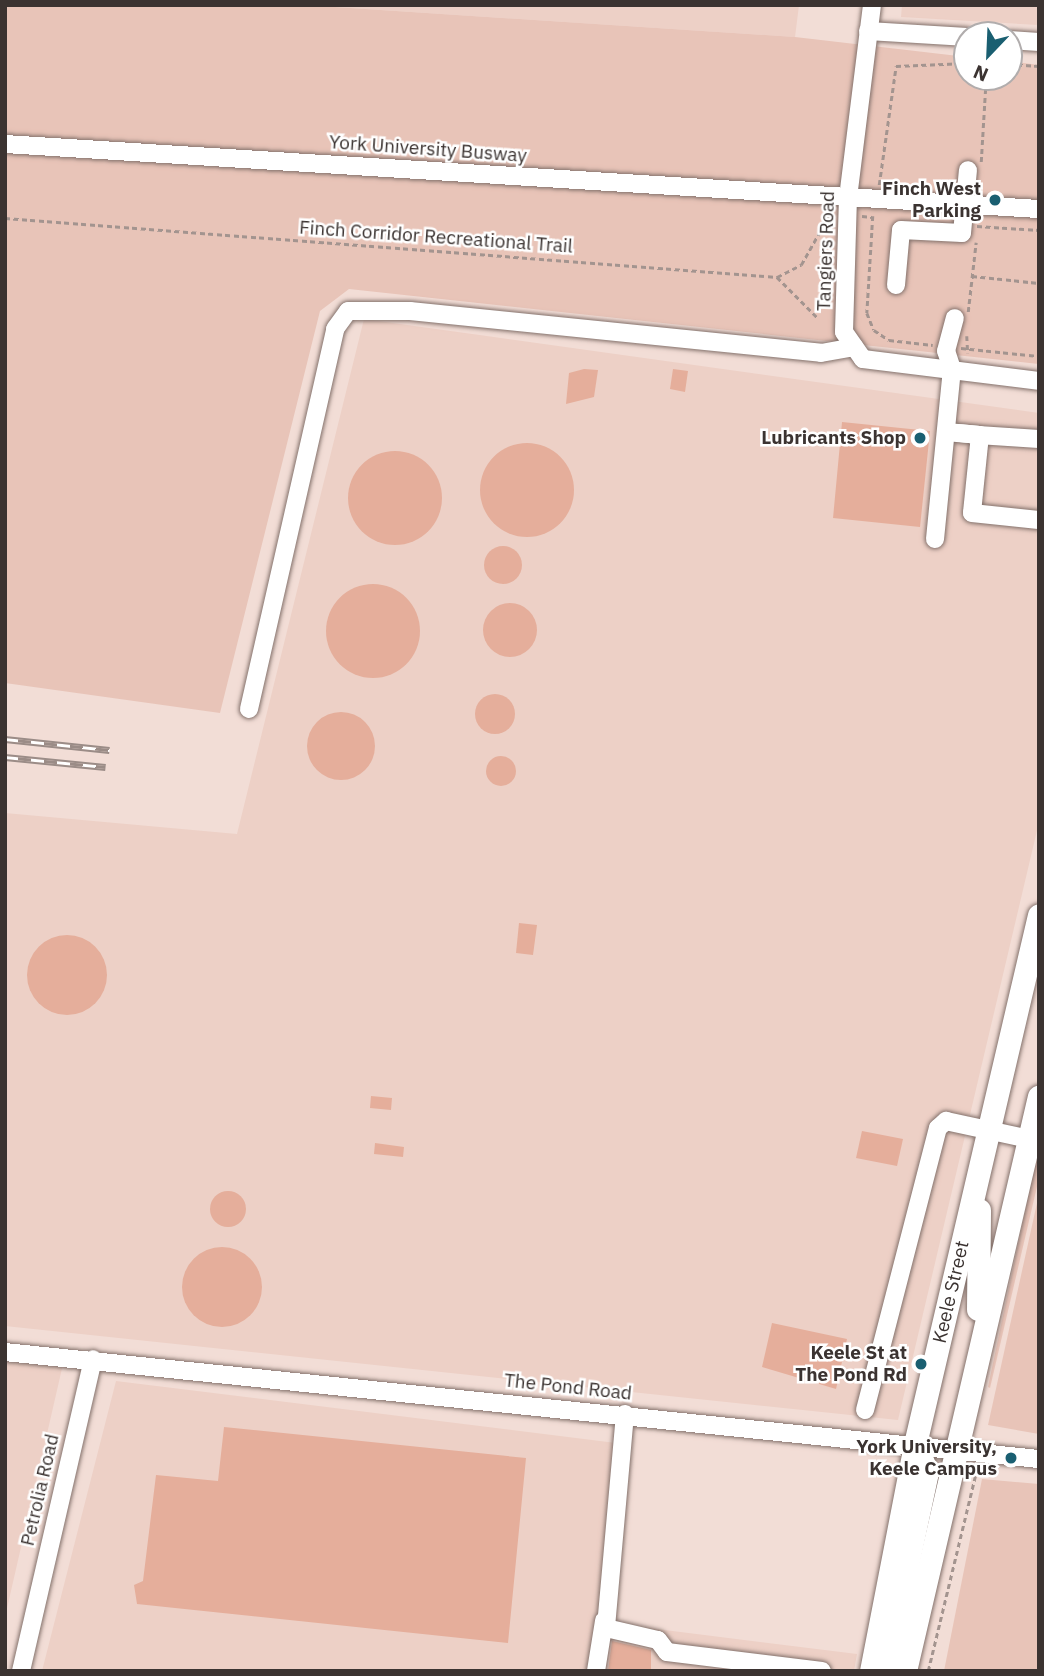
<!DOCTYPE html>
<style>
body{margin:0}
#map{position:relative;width:1044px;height:1676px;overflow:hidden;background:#f2ddd6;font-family:"IBM Plex Sans",sans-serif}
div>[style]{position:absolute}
.built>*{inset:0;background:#edd0c6}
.green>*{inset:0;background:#e8c4b8}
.building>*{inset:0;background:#e5ae9b}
.round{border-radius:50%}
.path>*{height:2.5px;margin-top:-1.25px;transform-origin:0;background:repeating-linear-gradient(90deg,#a3948f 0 5px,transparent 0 8.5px)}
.roads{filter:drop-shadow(0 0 2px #83716b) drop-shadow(0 0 2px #83716b)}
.minor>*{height:18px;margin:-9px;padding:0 9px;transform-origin:9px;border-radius:9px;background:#fff}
.major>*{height:23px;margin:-11.5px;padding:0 11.5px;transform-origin:11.5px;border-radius:11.5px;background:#fff}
.rail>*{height:7px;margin-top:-3.5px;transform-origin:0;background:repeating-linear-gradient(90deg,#fff 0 13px,#9b8c87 0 26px);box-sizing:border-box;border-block:2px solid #9b8c87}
.dots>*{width:19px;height:19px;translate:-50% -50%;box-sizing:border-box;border:4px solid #fff;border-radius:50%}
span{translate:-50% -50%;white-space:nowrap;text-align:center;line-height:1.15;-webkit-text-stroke:5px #fff;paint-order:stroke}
.street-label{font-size:19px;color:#3b3331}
.poi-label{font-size:19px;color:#3b3331;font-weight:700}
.right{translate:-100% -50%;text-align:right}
.frame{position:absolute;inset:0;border:7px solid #3b3331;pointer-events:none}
.north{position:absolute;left:953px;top:21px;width:70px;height:70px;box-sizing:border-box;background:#fff;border:2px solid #b1adad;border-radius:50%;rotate:203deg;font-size:19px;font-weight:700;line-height:28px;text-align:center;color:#3b3331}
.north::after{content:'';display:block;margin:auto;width:24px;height:32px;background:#1a5f71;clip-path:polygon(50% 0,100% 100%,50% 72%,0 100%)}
</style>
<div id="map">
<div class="built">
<div style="clip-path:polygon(305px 5px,799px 5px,795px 37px)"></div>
<div style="clip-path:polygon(902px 5px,1039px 5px,1039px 25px,901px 17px)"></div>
<div style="clip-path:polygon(364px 319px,1039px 413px,1039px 822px,898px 1420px,5px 1326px,5px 813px,237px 834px)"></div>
<div style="clip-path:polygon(5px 1356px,63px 1364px,5px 1617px)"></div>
<div style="clip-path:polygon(116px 1381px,624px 1444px,601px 1622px,857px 1654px,854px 1671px,42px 1671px)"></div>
</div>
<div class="green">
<div style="clip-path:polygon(5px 5px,305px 5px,795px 37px,967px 57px,967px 77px,1009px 77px,1009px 61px,1039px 65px,1039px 364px,349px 289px,320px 311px,220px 713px,5px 683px)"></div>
<div style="clip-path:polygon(1036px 1159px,1039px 1178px,990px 1388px,988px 1387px)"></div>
<div style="clip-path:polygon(1039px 1194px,1039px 1434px,988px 1425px)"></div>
<div style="clip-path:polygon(982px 1479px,1039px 1484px,1039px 1671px,944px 1671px)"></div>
</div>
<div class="building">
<div style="clip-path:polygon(584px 369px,598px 370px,594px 397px,566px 404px,569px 373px)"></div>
<div style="clip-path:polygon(673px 369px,688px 371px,685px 392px,670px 389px)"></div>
<div style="clip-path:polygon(842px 422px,930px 431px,920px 527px,833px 518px)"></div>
<div class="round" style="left:480px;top:443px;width:94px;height:94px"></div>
<div class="round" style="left:348px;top:451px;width:94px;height:94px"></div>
<div class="round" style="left:484px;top:546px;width:38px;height:38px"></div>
<div class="round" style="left:326px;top:584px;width:94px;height:94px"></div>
<div class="round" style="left:483px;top:603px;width:54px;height:54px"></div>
<div class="round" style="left:475px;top:694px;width:40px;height:40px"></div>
<div class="round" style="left:307px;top:712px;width:68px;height:68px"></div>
<div class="round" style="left:486px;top:756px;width:30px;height:30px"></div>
<div style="clip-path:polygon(519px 923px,537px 925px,533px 955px,516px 953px)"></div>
<div class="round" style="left:27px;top:935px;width:80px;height:80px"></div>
<div style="clip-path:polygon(371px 1096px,392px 1098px,391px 1110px,370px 1108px)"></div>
<div style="clip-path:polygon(862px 1131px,903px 1139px,897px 1166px,856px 1158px)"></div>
<div style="clip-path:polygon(375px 1143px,404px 1147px,403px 1157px,374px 1154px)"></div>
<div class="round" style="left:210px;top:1191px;width:36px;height:36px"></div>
<div class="round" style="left:182px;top:1247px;width:80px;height:80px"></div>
<div style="clip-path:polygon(772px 1323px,847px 1339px,836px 1389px,762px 1367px)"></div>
<div style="clip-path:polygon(224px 1427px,526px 1458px,508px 1643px,137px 1604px,134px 1585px,143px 1581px,156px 1475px,218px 1481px)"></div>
<div style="clip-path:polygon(612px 1641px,651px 1650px,651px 1671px,608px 1671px)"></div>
</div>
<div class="path">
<div style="left:1009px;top:64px;width:30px;rotate:4deg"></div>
<div style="left:981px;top:162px;width:85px;rotate:-86.6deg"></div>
<div style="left:879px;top:185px;width:120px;rotate:-81.9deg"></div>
<div style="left:896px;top:66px;width:71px;rotate:-2.4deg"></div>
<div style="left:862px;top:216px;width:10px;rotate:6deg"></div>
<div style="left:873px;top:216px;width:97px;rotate:93.5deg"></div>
<div style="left:867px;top:313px;width:18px;rotate:68deg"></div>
<div style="left:874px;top:330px;width:18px;rotate:34deg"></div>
<div style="left:889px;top:340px;width:44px;rotate:6.5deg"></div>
<div style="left:5px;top:218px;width:774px;rotate:4.37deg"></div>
<div style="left:777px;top:277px;width:27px;rotate:-27deg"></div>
<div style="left:801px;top:265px;width:61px;rotate:-60.5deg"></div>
<div style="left:977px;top:226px;width:62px;rotate:3.7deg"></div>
<div style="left:972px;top:276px;width:67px;rotate:6deg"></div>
<div style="left:777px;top:277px;width:58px;rotate:45deg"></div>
<div style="left:968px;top:312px;width:70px;rotate:-83.5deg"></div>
<div style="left:967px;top:336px;width:17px;rotate:87deg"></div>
<div style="left:961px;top:348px;width:78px;rotate:5.9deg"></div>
<div style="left:928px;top:1671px;width:209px;rotate:-76.4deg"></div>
</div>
<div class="roads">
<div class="minor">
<div style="left:872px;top:5px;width:193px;rotate:97.1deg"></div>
<div style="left:848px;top:197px;width:135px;rotate:91.7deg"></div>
<div style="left:844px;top:332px;width:33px;rotate:55deg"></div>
<div style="left:863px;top:359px;width:177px;rotate:7.1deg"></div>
<div style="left:868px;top:31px;width:99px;rotate:3.5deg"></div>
<div style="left:1009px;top:40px;width:30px;rotate:4deg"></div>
<div style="left:5px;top:144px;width:1036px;rotate:3.6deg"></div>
<div style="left:896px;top:285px;width:55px;rotate:-84.8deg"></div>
<div style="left:901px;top:230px;width:61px;rotate:2.8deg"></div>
<div style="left:962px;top:233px;width:63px;rotate:-84.6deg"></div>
<div style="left:946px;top:432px;width:32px;rotate:5deg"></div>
<div style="left:978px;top:435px;width:20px;rotate:-174deg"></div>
<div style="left:978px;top:435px;width:61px;rotate:3.8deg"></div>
<div style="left:980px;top:435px;width:78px;rotate:95.9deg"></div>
<div style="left:972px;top:513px;width:67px;rotate:6deg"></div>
<div style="left:935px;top:539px;width:171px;rotate:-84.3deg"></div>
<div style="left:952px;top:369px;width:19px;rotate:-108deg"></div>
<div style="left:946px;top:351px;width:34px;rotate:-75deg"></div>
<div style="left:249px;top:709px;width:390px;rotate:-77.2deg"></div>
<div style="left:335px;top:329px;width:22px;rotate:-54deg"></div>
<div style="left:348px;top:311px;width:62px"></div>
<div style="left:410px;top:311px;width:413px;rotate:5.8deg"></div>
<div style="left:821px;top:353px;width:34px;rotate:-10deg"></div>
<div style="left:5px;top:1352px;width:1040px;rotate:5.91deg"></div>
<div style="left:865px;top:1410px;width:291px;rotate:-75.5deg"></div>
<div style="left:938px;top:1128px;width:11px;rotate:-41deg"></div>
<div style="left:946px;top:1121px;width:85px;rotate:12.2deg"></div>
<div style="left:625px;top:1414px;width:215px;rotate:95.1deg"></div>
<div style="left:606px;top:1628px;width:53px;rotate:13deg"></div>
<div style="left:658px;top:1640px;width:15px;rotate:53deg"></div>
<div style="left:667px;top:1652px;width:156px;rotate:7deg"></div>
<div style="left:21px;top:1671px;width:320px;rotate:-77deg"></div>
<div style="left:596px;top:1671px;width:51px;rotate:-80.9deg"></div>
</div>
<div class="major">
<div style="left:978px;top:1309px;width:99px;rotate:-89.4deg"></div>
<div style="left:893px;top:1670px;width:77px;rotate:-84.1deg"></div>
<div style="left:901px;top:1593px;width:124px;rotate:-77.9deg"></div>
<div style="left:927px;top:1472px;width:30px;rotate:-113deg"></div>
<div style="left:871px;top:1671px;width:231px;rotate:-79deg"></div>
<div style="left:915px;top:1444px;width:543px;rotate:-76.81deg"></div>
<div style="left:905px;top:1671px;width:590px;rotate:-76.88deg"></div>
</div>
</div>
<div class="rail">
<div style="left:5px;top:739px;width:105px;rotate:6deg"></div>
<div style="left:5px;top:757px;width:101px;rotate:5.7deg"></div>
</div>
<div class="dots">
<div style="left:995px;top:200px;background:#1a5f71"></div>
<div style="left:920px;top:438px;background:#1a5f71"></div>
<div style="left:921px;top:1364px;background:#1a5f71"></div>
<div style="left:1011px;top:1458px;background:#1a5f71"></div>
</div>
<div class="street-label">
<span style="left:428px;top:149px;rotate:4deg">York University Busway</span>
<span style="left:436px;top:237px;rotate:4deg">Finch Corridor Recreational Trail</span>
<span style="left:826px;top:251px;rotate:-88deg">Tangiers Road</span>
<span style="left:951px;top:1292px;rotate:-77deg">Keele Street</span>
<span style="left:568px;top:1387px;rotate:6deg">The Pond Road</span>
<span style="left:40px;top:1490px;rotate:-77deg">Petrolia Road</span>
</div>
<div class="poi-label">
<span class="right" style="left:981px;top:200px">Finch West<br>Parking</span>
<span class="right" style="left:906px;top:438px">Lubricants Shop</span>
<span class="right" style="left:907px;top:1364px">Keele St at<br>The Pond Rd</span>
<span class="right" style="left:997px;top:1458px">York University,<br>Keele Campus</span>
</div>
<div class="frame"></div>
<div class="north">N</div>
</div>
